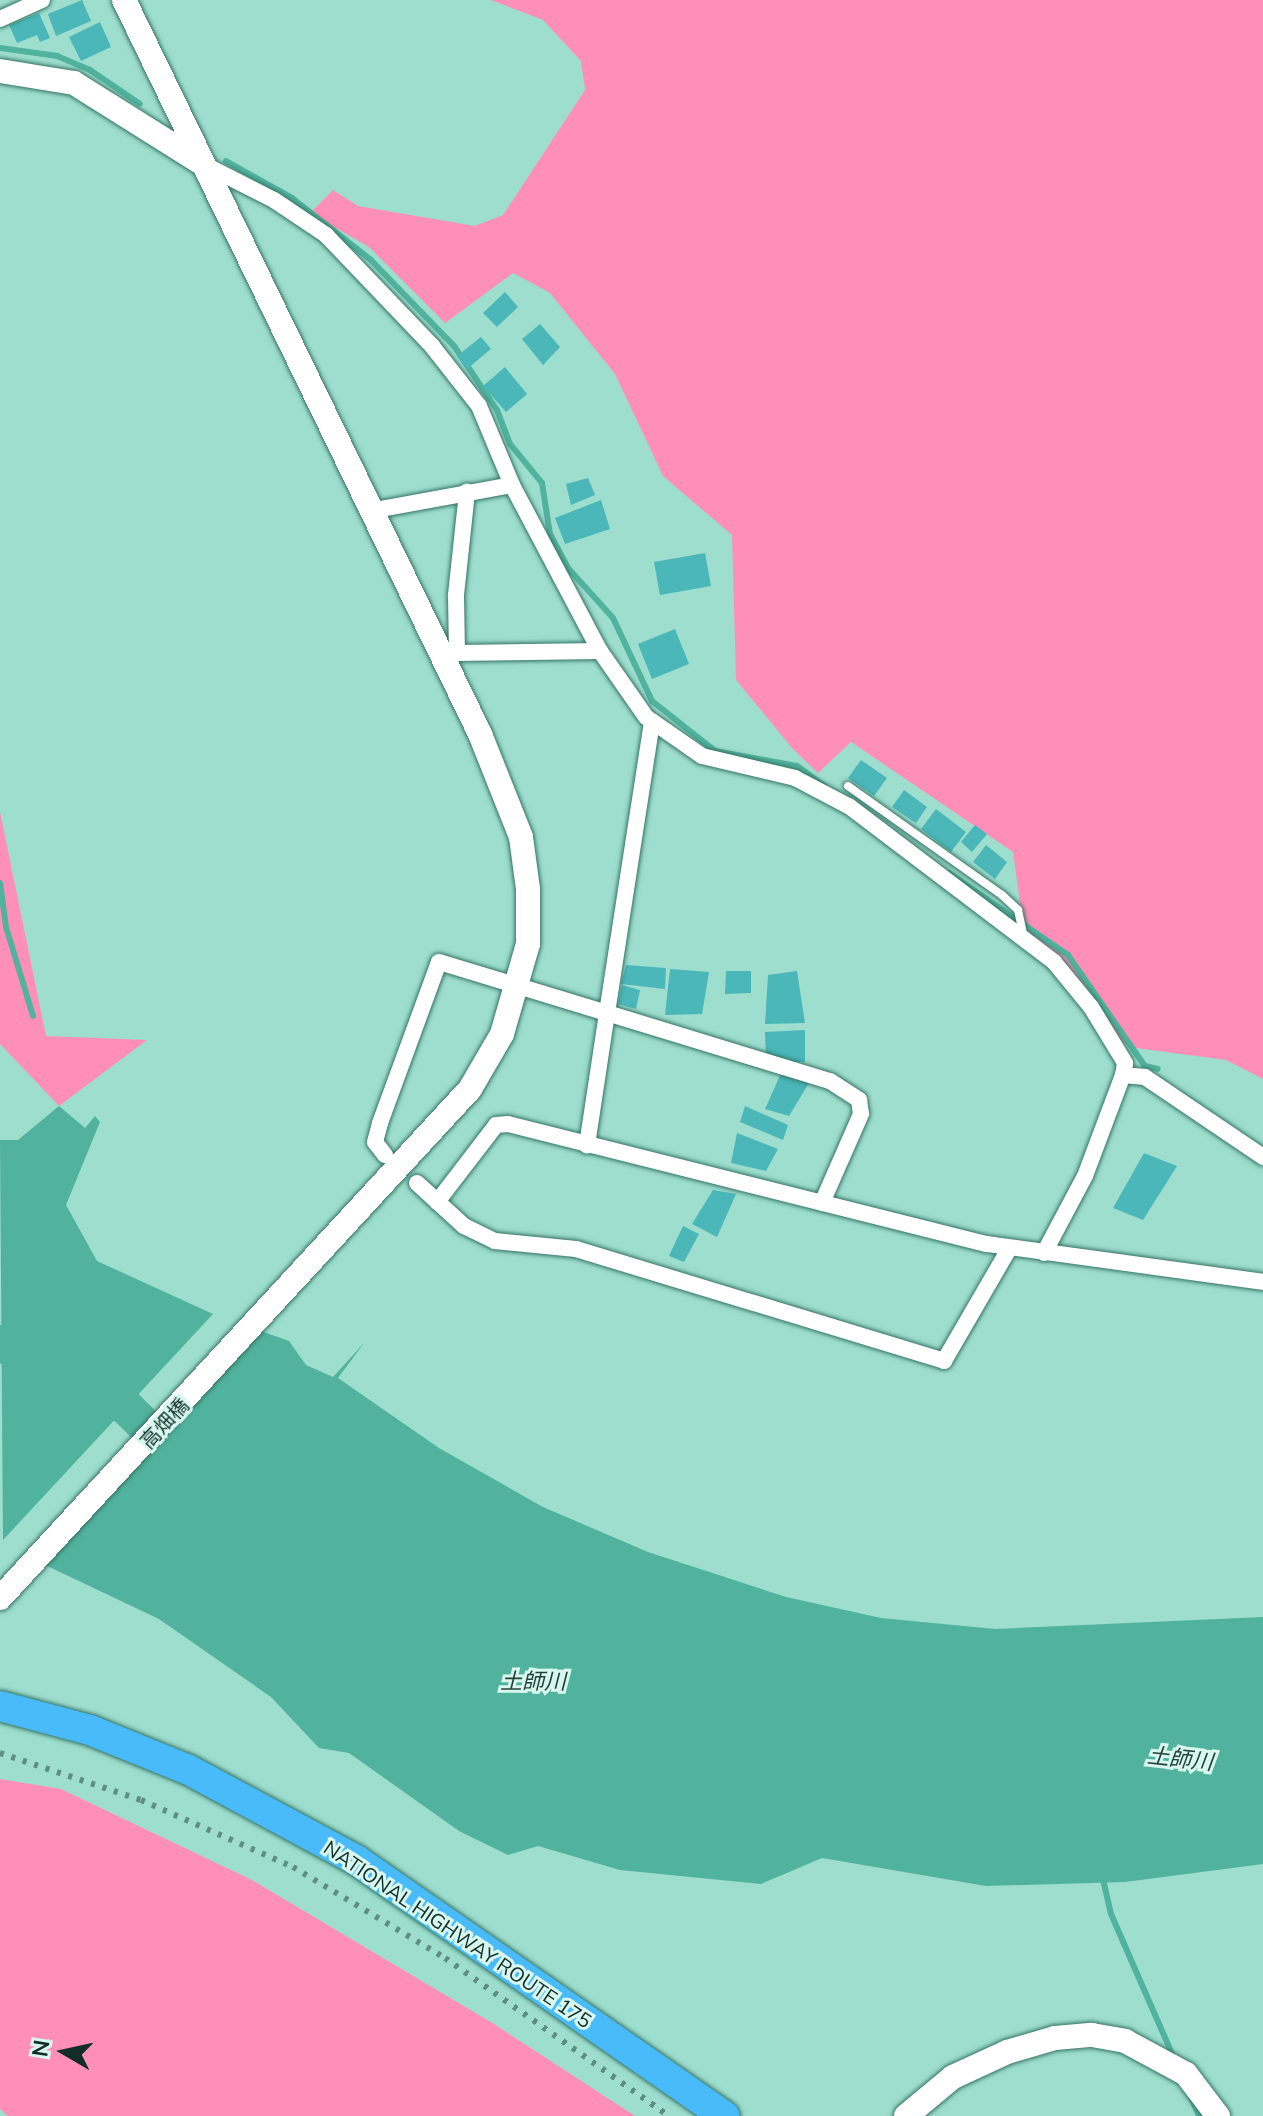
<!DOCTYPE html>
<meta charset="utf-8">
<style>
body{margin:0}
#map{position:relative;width:1263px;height:2116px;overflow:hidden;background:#9edece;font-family:Mulish,"Noto Sans JP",sans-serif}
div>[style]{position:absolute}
.green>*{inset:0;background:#ff8fb9}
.water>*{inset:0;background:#51b39e}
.stream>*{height:6px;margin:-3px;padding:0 3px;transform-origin:3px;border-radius:3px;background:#51b39e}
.river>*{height:36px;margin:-18px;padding:0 18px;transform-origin:18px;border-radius:18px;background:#51b39e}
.building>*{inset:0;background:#4bb7b9}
.roads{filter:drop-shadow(0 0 2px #357466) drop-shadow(0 0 2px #357466)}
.lane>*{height:8px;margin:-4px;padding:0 4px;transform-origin:4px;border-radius:4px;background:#fff}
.street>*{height:16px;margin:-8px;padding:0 8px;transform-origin:8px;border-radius:8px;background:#fff}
.secondary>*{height:24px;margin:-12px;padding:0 12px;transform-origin:12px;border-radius:12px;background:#fff}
.highway>*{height:30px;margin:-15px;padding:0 15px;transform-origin:15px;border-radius:15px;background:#4abbfa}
.rail>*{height:6px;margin-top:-3px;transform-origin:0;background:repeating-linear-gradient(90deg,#5e8d82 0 4px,transparent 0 12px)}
span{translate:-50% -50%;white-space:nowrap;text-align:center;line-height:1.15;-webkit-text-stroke:6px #d8f8ef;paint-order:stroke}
.street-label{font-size:20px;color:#122d27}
.water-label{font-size:22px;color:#24423b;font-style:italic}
.north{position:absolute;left:24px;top:2012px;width:80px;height:80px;-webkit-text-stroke:6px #d8f8ef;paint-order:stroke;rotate:279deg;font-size:22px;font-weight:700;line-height:32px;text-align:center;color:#122d27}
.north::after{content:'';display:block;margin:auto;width:28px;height:36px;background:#122d27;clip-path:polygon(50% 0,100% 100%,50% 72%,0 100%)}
</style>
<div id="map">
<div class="green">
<div style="clip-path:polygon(491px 0,1263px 0,1263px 1079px,1226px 1060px,1128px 1047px,1025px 939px,1013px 852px,851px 742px,818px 773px,792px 748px,736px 680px,732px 535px,663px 476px,615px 374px,550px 293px,513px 273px,445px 323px,369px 247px,310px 213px,333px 190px,358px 206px,475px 226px,503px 215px,585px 90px,581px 61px,543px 20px)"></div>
<div style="clip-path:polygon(0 812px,46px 1036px,147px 1040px,59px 1106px,0 1044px)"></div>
<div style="clip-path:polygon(0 1779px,61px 1789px,252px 1880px,494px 2024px,635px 2116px,8px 2116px,0 2109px)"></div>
</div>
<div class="water">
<div style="clip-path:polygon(59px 1106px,85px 1128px,95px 1116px,100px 1122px,66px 1205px,97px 1261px,213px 1314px,3px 1540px,0 1140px,18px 1140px)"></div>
<div style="clip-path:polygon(258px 1330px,289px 1341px,306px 1365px,333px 1377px,364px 1343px,338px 1378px,439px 1448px,543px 1507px,648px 1552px,786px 1597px,881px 1618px,995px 1629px,1263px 1617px,1263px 1864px,1125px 1882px,986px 1886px,822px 1858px,761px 1884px,620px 1870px,538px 1846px,508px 1855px,459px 1831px,349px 1753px,319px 1748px,271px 1697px,159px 1619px,43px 1564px)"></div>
</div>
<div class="stream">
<div style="left:0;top:48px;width:58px;rotate:8deg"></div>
<div style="left:57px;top:56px;width:36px;rotate:23deg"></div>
<div style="left:90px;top:70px;width:60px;rotate:34.2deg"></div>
<div style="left:226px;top:161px;width:76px;rotate:29.3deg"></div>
<div style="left:292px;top:198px;width:100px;rotate:38.1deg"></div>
<div style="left:371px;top:260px;width:120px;rotate:46deg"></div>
<div style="left:454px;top:346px;width:77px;rotate:56.1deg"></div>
<div style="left:497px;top:410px;width:36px;rotate:69deg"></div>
<div style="left:510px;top:444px;width:50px;rotate:50.6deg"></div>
<div style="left:542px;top:483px;width:52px;rotate:81.1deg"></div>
<div style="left:550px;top:534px;width:38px;rotate:62deg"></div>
<div style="left:568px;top:568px;width:67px;rotate:48deg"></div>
<div style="left:613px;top:618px;width:92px;rotate:64.8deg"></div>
<div style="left:652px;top:701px;width:80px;rotate:38.4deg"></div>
<div style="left:715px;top:751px;width:83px;rotate:10.4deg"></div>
<div style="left:797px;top:766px;width:34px;rotate:36deg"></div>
<div style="left:949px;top:873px;width:145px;rotate:34.6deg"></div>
<div style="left:1068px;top:955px;width:135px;rotate:55.3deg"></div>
<div style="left:1145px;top:1066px;width:13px;rotate:13deg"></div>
<div style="left:0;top:883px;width:44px;rotate:82.2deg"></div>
<div style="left:6px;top:927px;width:93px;rotate:73.1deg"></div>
<div style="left:1102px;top:1875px;width:40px;rotate:77deg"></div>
<div style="left:1111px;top:1914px;width:157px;rotate:66.4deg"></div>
<div style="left:1191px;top:2097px;width:21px;rotate:67deg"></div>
</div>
<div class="river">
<div style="left:0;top:1343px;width:141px;rotate:26.9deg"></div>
<div style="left:126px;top:1407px;width:73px;rotate:44.4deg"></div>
</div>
<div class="building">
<div style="clip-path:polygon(82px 0,91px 21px,56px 36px,48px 14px)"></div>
<div style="clip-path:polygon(39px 13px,50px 38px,40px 42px,37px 35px,17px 43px,9px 25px)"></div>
<div style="clip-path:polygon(100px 22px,111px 47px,81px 61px,69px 37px)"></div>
<div style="clip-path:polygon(505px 292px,518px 307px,497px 327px,483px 313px)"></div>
<div style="clip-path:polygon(540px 324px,560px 347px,543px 365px,522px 339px)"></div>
<div style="clip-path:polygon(481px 337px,491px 349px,467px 369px,457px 356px)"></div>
<div style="clip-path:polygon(505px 367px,527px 394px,506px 412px,483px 386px)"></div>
<div style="clip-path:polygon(588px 478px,595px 495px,571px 505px,566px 484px)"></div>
<div style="clip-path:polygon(601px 500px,610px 529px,565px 544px,555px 518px)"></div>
<div style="clip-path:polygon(705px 553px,711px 586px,660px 595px,654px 562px)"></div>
<div style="clip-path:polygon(675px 629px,689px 664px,652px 679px,638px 644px)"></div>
<div style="clip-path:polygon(861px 760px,887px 778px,874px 796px,848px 778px)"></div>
<div style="clip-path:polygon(904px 790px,927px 807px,916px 823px,892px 807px)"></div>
<div style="clip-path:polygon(936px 809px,966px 832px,951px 852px,921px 829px)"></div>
<div style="clip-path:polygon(975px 825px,987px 834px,972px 852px,961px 842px)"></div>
<div style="clip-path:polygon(986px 845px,1007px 862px,995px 879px,973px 862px)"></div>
<div style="clip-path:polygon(626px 965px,666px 968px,665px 989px,621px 984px)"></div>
<div style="clip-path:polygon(670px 969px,709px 972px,702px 1014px,665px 1015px)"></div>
<div style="clip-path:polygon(726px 971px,751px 971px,751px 993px,725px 994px)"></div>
<div style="clip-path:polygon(797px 971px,805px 1023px,765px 1024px,768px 975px)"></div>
<div style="clip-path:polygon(622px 985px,640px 990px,636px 1009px,618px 1004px)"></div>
<div style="clip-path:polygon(805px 1030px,805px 1062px,766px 1062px,765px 1032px)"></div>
<div style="clip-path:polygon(782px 1071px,809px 1083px,789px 1116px,765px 1109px)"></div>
<div style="clip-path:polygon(745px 1106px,788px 1125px,783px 1140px,740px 1122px)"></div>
<div style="clip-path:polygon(737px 1133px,778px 1149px,766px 1171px,731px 1163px)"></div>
<div style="clip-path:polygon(1144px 1153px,1177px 1166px,1143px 1220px,1113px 1208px)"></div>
<div style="clip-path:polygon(713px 1190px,736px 1194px,717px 1237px,692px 1224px)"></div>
<div style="clip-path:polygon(683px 1226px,699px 1234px,684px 1262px,669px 1256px)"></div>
</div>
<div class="roads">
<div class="lane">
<div style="left:848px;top:786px;width:189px;rotate:35.3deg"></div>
<div style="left:1002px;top:895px;width:22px;rotate:43deg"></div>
<div style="left:1018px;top:910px;width:29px;rotate:78deg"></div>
</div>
<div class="street">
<div style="left:0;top:19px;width:46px;rotate:-24.3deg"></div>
<div style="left:205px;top:165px;width:77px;rotate:26.9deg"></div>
<div style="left:274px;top:200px;width:63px;rotate:33.9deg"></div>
<div style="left:326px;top:235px;width:153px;rotate:46.3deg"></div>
<div style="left:432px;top:346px;width:76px;rotate:51.9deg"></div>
<div style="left:479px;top:406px;width:86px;rotate:67.3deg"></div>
<div style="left:512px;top:485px;width:188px;rotate:62.1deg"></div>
<div style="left:600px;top:651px;width:80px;rotate:55.1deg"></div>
<div style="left:646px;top:717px;width:68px;rotate:34.9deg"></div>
<div style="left:702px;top:756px;width:96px;rotate:13.3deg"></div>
<div style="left:795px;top:778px;width:62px;rotate:27.8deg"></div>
<div style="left:850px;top:807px;width:256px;rotate:37.2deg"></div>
<div style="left:1054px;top:962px;width:58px;rotate:50.6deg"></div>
<div style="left:1091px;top:1007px;width:66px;rotate:58.7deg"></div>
<div style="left:1125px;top:1063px;width:12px;rotate:99deg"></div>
<div style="left:1123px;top:1075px;width:22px;rotate:5deg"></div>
<div style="left:1145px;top:1077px;width:143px;rotate:34.1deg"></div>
<div style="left:370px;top:511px;width:144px;rotate:-10.4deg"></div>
<div style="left:457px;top:653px;width:143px;rotate:-0.8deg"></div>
<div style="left:443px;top:662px;width:17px;rotate:-33deg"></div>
<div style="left:457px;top:653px;width:58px;rotate:-91deg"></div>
<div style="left:456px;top:595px;width:104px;rotate:-83.9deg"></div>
<div style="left:652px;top:722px;width:294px;rotate:98.8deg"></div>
<div style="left:607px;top:1013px;width:233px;rotate:17deg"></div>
<div style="left:830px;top:1081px;width:35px;rotate:33deg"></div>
<div style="left:859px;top:1100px;width:14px;rotate:82deg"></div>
<div style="left:861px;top:1114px;width:97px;rotate:113.7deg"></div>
<div style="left:385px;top:1155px;width:16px;rotate:-128deg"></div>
<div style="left:375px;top:1142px;width:20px;rotate:-75deg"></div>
<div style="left:380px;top:1123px;width:171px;rotate:-69.9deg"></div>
<div style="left:439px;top:962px;width:176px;rotate:16.9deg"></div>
<div style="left:607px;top:1013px;width:134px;rotate:98.6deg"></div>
<div style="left:417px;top:1183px;width:64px;rotate:42.5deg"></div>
<div style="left:464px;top:1226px;width:34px;rotate:26deg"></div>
<div style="left:495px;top:1241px;width:81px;rotate:5.6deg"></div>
<div style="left:576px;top:1249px;width:385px;rotate:16.9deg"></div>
<div style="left:944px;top:1361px;width:129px;rotate:-59.9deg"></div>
<div style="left:437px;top:1202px;width:97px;rotate:-52.5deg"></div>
<div style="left:496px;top:1125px;width:12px;rotate:-5deg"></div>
<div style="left:508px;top:1124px;width:494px;rotate:14.1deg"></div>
<div style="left:987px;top:1244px;width:279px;rotate:7.8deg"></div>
<div style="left:1044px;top:1253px;width:87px;rotate:-62deg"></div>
<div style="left:1085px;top:1176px;width:108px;rotate:-69.4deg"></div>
</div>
<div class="secondary">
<div style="left:0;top:71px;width:75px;rotate:9.2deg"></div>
<div style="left:74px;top:83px;width:149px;rotate:32.1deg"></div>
<div style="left:0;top:1598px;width:693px;rotate:-47.28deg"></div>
<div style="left:470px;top:1089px;width:64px;rotate:-59.8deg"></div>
<div style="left:502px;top:1034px;width:94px;rotate:-73.9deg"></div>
<div style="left:528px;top:944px;width:55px;rotate:-90deg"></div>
<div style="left:528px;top:889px;width:52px;rotate:-97.7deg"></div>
<div style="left:521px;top:837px;width:111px;rotate:-111.7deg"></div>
<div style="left:480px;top:734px;width:816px;rotate:-115.87deg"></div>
<div style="left:906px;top:2116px;width:61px;rotate:-39.7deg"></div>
<div style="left:953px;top:2077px;width:60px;rotate:-24.8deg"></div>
<div style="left:1007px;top:2052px;width:50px;rotate:-16.3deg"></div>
<div style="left:1055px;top:2038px;width:37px;rotate:-5deg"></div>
<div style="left:1092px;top:2035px;width:34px;rotate:10deg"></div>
<div style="left:1125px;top:2041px;width:69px;rotate:28.4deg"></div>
<div style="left:1186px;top:2074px;width:53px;rotate:52.7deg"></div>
</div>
<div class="highway">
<div style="left:0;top:1706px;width:93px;rotate:14.9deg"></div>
<div style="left:90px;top:1730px;width:107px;rotate:22deg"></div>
<div style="left:189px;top:1770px;width:190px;rotate:28.3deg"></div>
<div style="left:356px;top:1860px;width:449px;rotate:34.8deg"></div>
</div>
</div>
<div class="rail">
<div style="left:0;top:1753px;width:149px;rotate:18.4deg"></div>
<div style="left:141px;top:1800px;width:166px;rotate:23.8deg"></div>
<div style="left:293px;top:1867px;width:177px;rotate:30.9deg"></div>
<div style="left:445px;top:1958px;width:274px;rotate:35.2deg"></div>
</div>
<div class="street-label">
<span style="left:164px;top:1423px;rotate:-47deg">高畑橋</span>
<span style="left:458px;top:1934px;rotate:34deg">NATIONAL HIGHWAY ROUTE 175</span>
</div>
<div class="water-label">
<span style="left:533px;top:1682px">土師川</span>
<span style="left:1180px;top:1759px;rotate:6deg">土師川</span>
</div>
<div class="north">N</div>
</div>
